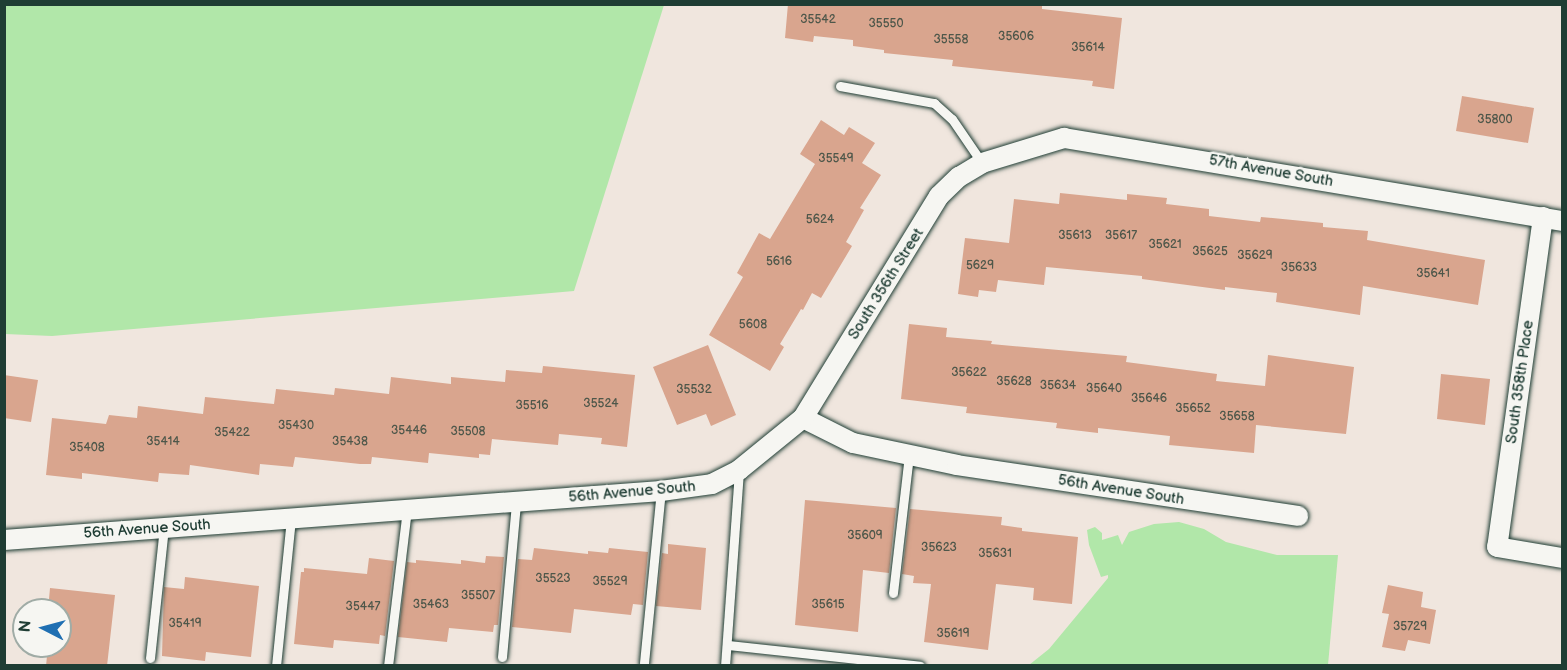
<!DOCTYPE html>
<style>
body{margin:0}
#map{position:relative;width:1567px;height:670px;overflow:hidden;background:#f0e6de;font-family:"Balsamiq Sans",sans-serif}
div>[style]{position:absolute}
.green>*{inset:0;background:#b1e7a9}
.building>*{inset:0;background:#d9a58e}
.roads{filter:drop-shadow(0 0 2px #1f3d34) drop-shadow(0 0 2px #1f3d34)}
.lane>*{height:9px;margin:-4.5px;padding:0 4.5px;transform-origin:4.5px;border-radius:4.5px;background:#f6f6f2}
.street>*{height:20px;margin:-10px;padding:0 10px;transform-origin:10px;border-radius:10px;background:#f6f6f2}
span{translate:-50% -50%;white-space:nowrap;text-align:center;line-height:1.15;-webkit-text-stroke:5px #f6f6f2;paint-order:stroke}
.number-label{font-size:12px;color:#4e574a}
.number-label span{-webkit-text-stroke-width:0}
.street-label{font-size:15px;color:#1f3d34}
.frame{position:absolute;inset:0;border:6px solid #1f3d34;pointer-events:none}
.north{position:absolute;left:12px;top:598px;width:60px;height:60px;box-sizing:border-box;background:#f6f6f2;border:2px solid #a0aca6;border-radius:50%;rotate:276deg;font-size:16px;font-weight:700;line-height:24px;text-align:center;color:#1f3d34}
.north::after{content:'';display:block;margin:auto;width:21px;height:27px;background:#1f6fb2;clip-path:polygon(50% 0,100% 100%,50% 72%,0 100%)}
</style>
<div id="map">
<div class="green">
<div style="clip-path:polygon(5px 4px,664px 4px,664px 5px,574px 291px,52px 336px,5px 334px)"></div>
<div style="clip-path:polygon(1179px 522px,1204px 529px,1226px 542px,1277px 555px,1338px 555px,1328px 665px,1029px 665px,1049px 649px,1108px 578px,1108px 575px,1101px 577px,1089px 545px,1087px 530px,1095px 527px,1102px 533px,1102px 540px,1118px 535px,1122px 545px,1129px 532px,1154px 524px)"></div>
</div>
<div class="building">
<div style="clip-path:polygon(788px 4px,1042px 4px,1042px 9px,1122px 18px,1114px 89px,1092px 86px,1093px 81px,952px 66px,953px 60px,884px 53px,884px 50px,853px 46px,853px 40px,814px 36px,813px 42px,785px 38px)"></div>
<div style="clip-path:polygon(1462px 96px,1534px 108px,1528px 143px,1456px 131px)"></div>
<div style="clip-path:polygon(821px 120px,844px 135px,849px 127px,875px 143px,862px 163px,881px 175px,860px 208px,864px 210px,846px 242px,852px 246px,821px 298px,812px 293px,803px 310px,801px 309px,780px 344px,784px 347px,770px 371px,709px 335px,743px 277px,737px 273px,759px 233px,770px 239px,815px 164px,800px 154px)"></div>
<div style="clip-path:polygon(1060px 193px,1127px 200px,1127px 194px,1167px 198px,1166px 204px,1209px 209px,1209px 216px,1260px 222px,1261px 217px,1323px 223px,1323px 227px,1368px 231px,1367px 240px,1485px 260px,1478px 305px,1363px 286px,1360px 315px,1276px 302px,1277px 293px,1225px 287px,1225px 290px,1142px 279px,1142px 276px,1046px 267px,1044px 285px,998px 280px,996px 292px,979px 290px,978px 297px,958px 294px,965px 238px,1009px 243px,1014px 199px,1059px 204px)"></div>
<div style="clip-path:polygon(909px 324px,947px 328px,946px 337px,992px 341px,991px 344px,1127px 356px,1126px 362px,1217px 374px,1216px 381px,1265px 386px,1268px 355px,1354px 367px,1346px 434px,1256px 425px,1254px 453px,1169px 445px,1170px 436px,1098px 428px,1098px 433px,1056px 428px,1057px 423px,966px 413px,967px 407px,901px 399px)"></div>
<div style="clip-path:polygon(708px 345px,736px 415px,711px 426px,706px 414px,677px 425px,653px 367px)"></div>
<div style="clip-path:polygon(543px 366px,635px 375px,627px 447px,601px 444px,602px 438px,559px 434px,558px 445px,492px 439px,490px 455px,479px 454px,479px 458px,429px 453px,428px 463px,372px 457px,371px 464px,360px 464px,295px 457px,293px 467px,260px 464px,259px 475px,190px 465px,189px 475px,159px 473px,158px 482px,82px 473px,82px 479px,46px 475px,52px 418px,106px 424px,109px 415px,137px 418px,138px 406px,203px 414px,205px 397px,274px 404px,276px 389px,334px 395px,335px 388px,389px 394px,391px 377px,451px 384px,451px 377px,505px 382px,506px 370px,542px 373px)"></div>
<div style="clip-path:polygon(1441px 374px,1490px 379px,1485px 425px,1437px 419px)"></div>
<div style="clip-path:polygon(4px 375px,38px 380px,31px 422px,4px 418px)"></div>
<div style="clip-path:polygon(805px 500px,896px 508px,889px 573px,863px 570px,858px 632px,795px 625px)"></div>
<div style="clip-path:polygon(910px 509px,1002px 517px,1001px 525px,1022px 528px,1022px 531px,1078px 537px,1072px 604px,1033px 600px,1034px 588px,996px 584px,988px 650px,924px 642px,931px 584px,913px 583px,914px 576px,902px 574px)"></div>
<div style="clip-path:polygon(668px 544px,706px 548px,701px 610px,656px 606px,662px 553px,668px 554px)"></div>
<div style="clip-path:polygon(534px 548px,588px 554px,588px 551px,608px 553px,609px 548px,648px 552px,643px 605px,633px 604px,631px 615px,574px 609px,571px 633px,512px 627px,518px 559px,532px 560px)"></div>
<div style="clip-path:polygon(486px 556px,504px 557px,498px 625px,494px 625px,493px 632px,449px 628px,447px 642px,398px 637px,407px 562px,416px 563px,416px 560px,461px 564px,461px 560px,485px 563px)"></div>
<div style="clip-path:polygon(369px 558px,394px 561px,385px 636px,380px 635px,379px 644px,334px 640px,333px 648px,294px 644px,301px 572px,304px 572px,304px 568px,367px 574px)"></div>
<div style="clip-path:polygon(185px 577px,259px 586px,251px 657px,206px 652px,205px 661px,162px 656px,164px 587px,184px 589px)"></div>
<div style="clip-path:polygon(1388px 585px,1423px 592px,1421px 607px,1436px 610px,1430px 644px,1408px 640px,1405px 651px,1382px 647px,1389px 614px,1382px 613px)"></div>
<div style="clip-path:polygon(50px 588px,115px 595px,107px 666px,46px 666px,48px 646px,60px 646px,60px 610px,48px 610px)"></div>
</div>
<div class="roads">
<div class="lane">
<div style="left:840px;top:86px;width:96px;rotate:10.3deg"></div>
<div style="left:934px;top:103px;width:24px;rotate:42deg"></div>
<div style="left:952px;top:119px;width:53px;rotate:55.7deg"></div>
<div style="left:893px;top:593px;width:139px;rotate:-83.4deg"></div>
<div style="left:728px;top:645px;width:193px;rotate:6.2deg"></div>
<div style="left:502px;top:657px;width:156px;rotate:-84.8deg"></div>
<div style="left:150px;top:658px;width:132px;rotate:-83.9deg"></div>
<div style="left:644px;top:663px;width:173px;rotate:-84.4deg"></div>
<div style="left:276px;top:666px;width:148px;rotate:-84.2deg"></div>
<div style="left:388px;top:666px;width:157px;rotate:-83.1deg"></div>
<div style="left:725px;top:666px;width:196px;rotate:-85.9deg"></div>
</div>
<div class="street">
<div style="left:1543px;top:217px;width:333px;rotate:97.9deg"></div>
<div style="left:1497px;top:547px;width:66px;rotate:9.6deg"></div>
<div style="left:803px;top:418px;width:56px;rotate:26.6deg"></div>
<div style="left:853px;top:443px;width:106px;rotate:11.9deg"></div>
<div style="left:957px;top:465px;width:345px;rotate:8.5deg"></div>
<div style="left:4px;top:540px;width:659px;rotate:-4.27deg"></div>
<div style="left:661px;top:491px;width:51px;rotate:-7.8deg"></div>
<div style="left:712px;top:484px;width:30px;rotate:-27deg"></div>
<div style="left:739px;top:470px;width:82px;rotate:-39.1deg"></div>
<div style="left:803px;top:418px;width:260px;rotate:-58.5deg"></div>
<div style="left:939px;top:196px;width:28px;rotate:-44deg"></div>
<div style="left:959px;top:177px;width:27px;rotate:-31deg"></div>
<div style="left:982px;top:163px;width:86px;rotate:-17deg"></div>
<div style="left:1064px;top:138px;width:505px;rotate:9.46deg"></div>
</div>
</div>
<div class="number-label">
<span style="left:818px;top:20px">35542</span>
<span style="left:886px;top:24px">35550</span>
<span style="left:1016px;top:37px">35606</span>
<span style="left:951px;top:40px">35558</span>
<span style="left:1088px;top:48px">35614</span>
<span style="left:1495px;top:120px">35800</span>
<span style="left:836px;top:159px">35549</span>
<span style="left:820px;top:220px">5624</span>
<span style="left:1075px;top:236px">35613</span>
<span style="left:1121px;top:236px">35617</span>
<span style="left:1165px;top:245px">35621</span>
<span style="left:1210px;top:252px">35625</span>
<span style="left:1255px;top:256px">35629</span>
<span style="left:779px;top:262px">5616</span>
<span style="left:980px;top:266px">5629</span>
<span style="left:1299px;top:268px">35633</span>
<span style="left:1433px;top:274px">35641</span>
<span style="left:753px;top:325px">5608</span>
<span style="left:969px;top:373px">35622</span>
<span style="left:1014px;top:382px">35628</span>
<span style="left:1058px;top:386px">35634</span>
<span style="left:1104px;top:389px">35640</span>
<span style="left:694px;top:390px">35532</span>
<span style="left:1149px;top:399px">35646</span>
<span style="left:601px;top:404px">35524</span>
<span style="left:532px;top:406px">35516</span>
<span style="left:1193px;top:409px">35652</span>
<span style="left:1237px;top:417px">35658</span>
<span style="left:296px;top:426px">35430</span>
<span style="left:409px;top:431px">35446</span>
<span style="left:468px;top:432px">35508</span>
<span style="left:232px;top:433px">35422</span>
<span style="left:163px;top:442px">35414</span>
<span style="left:350px;top:442px">35438</span>
<span style="left:87px;top:448px">35408</span>
<span style="left:865px;top:536px">35609</span>
<span style="left:939px;top:548px">35623</span>
<span style="left:995px;top:554px">35631</span>
<span style="left:553px;top:579px">35523</span>
<span style="left:610px;top:582px">35529</span>
<span style="left:478px;top:596px">35507</span>
<span style="left:431px;top:605px">35463</span>
<span style="left:828px;top:605px">35615</span>
<span style="left:363px;top:607px">35447</span>
<span style="left:185px;top:624px">35419</span>
<span style="left:1410px;top:627px">35729</span>
<span style="left:953px;top:634px">35619</span>
</div>
<div class="street-label">
<span style="left:1271px;top:171px;rotate:10deg">57th Avenue South</span>
<span style="left:886px;top:284px;rotate:-58deg">South 356th Street</span>
<span style="left:1520px;top:382px;rotate:-82deg">South 358th Place</span>
<span style="left:1121px;top:490px;rotate:9deg">56th Avenue South</span>
<span style="left:632px;top:492px;rotate:-5deg">56th Avenue South</span>
<span style="left:147px;top:529px;rotate:-4deg">56th Avenue South</span>
</div>
<div class="frame"></div>
<div class="north">N</div>
</div>
